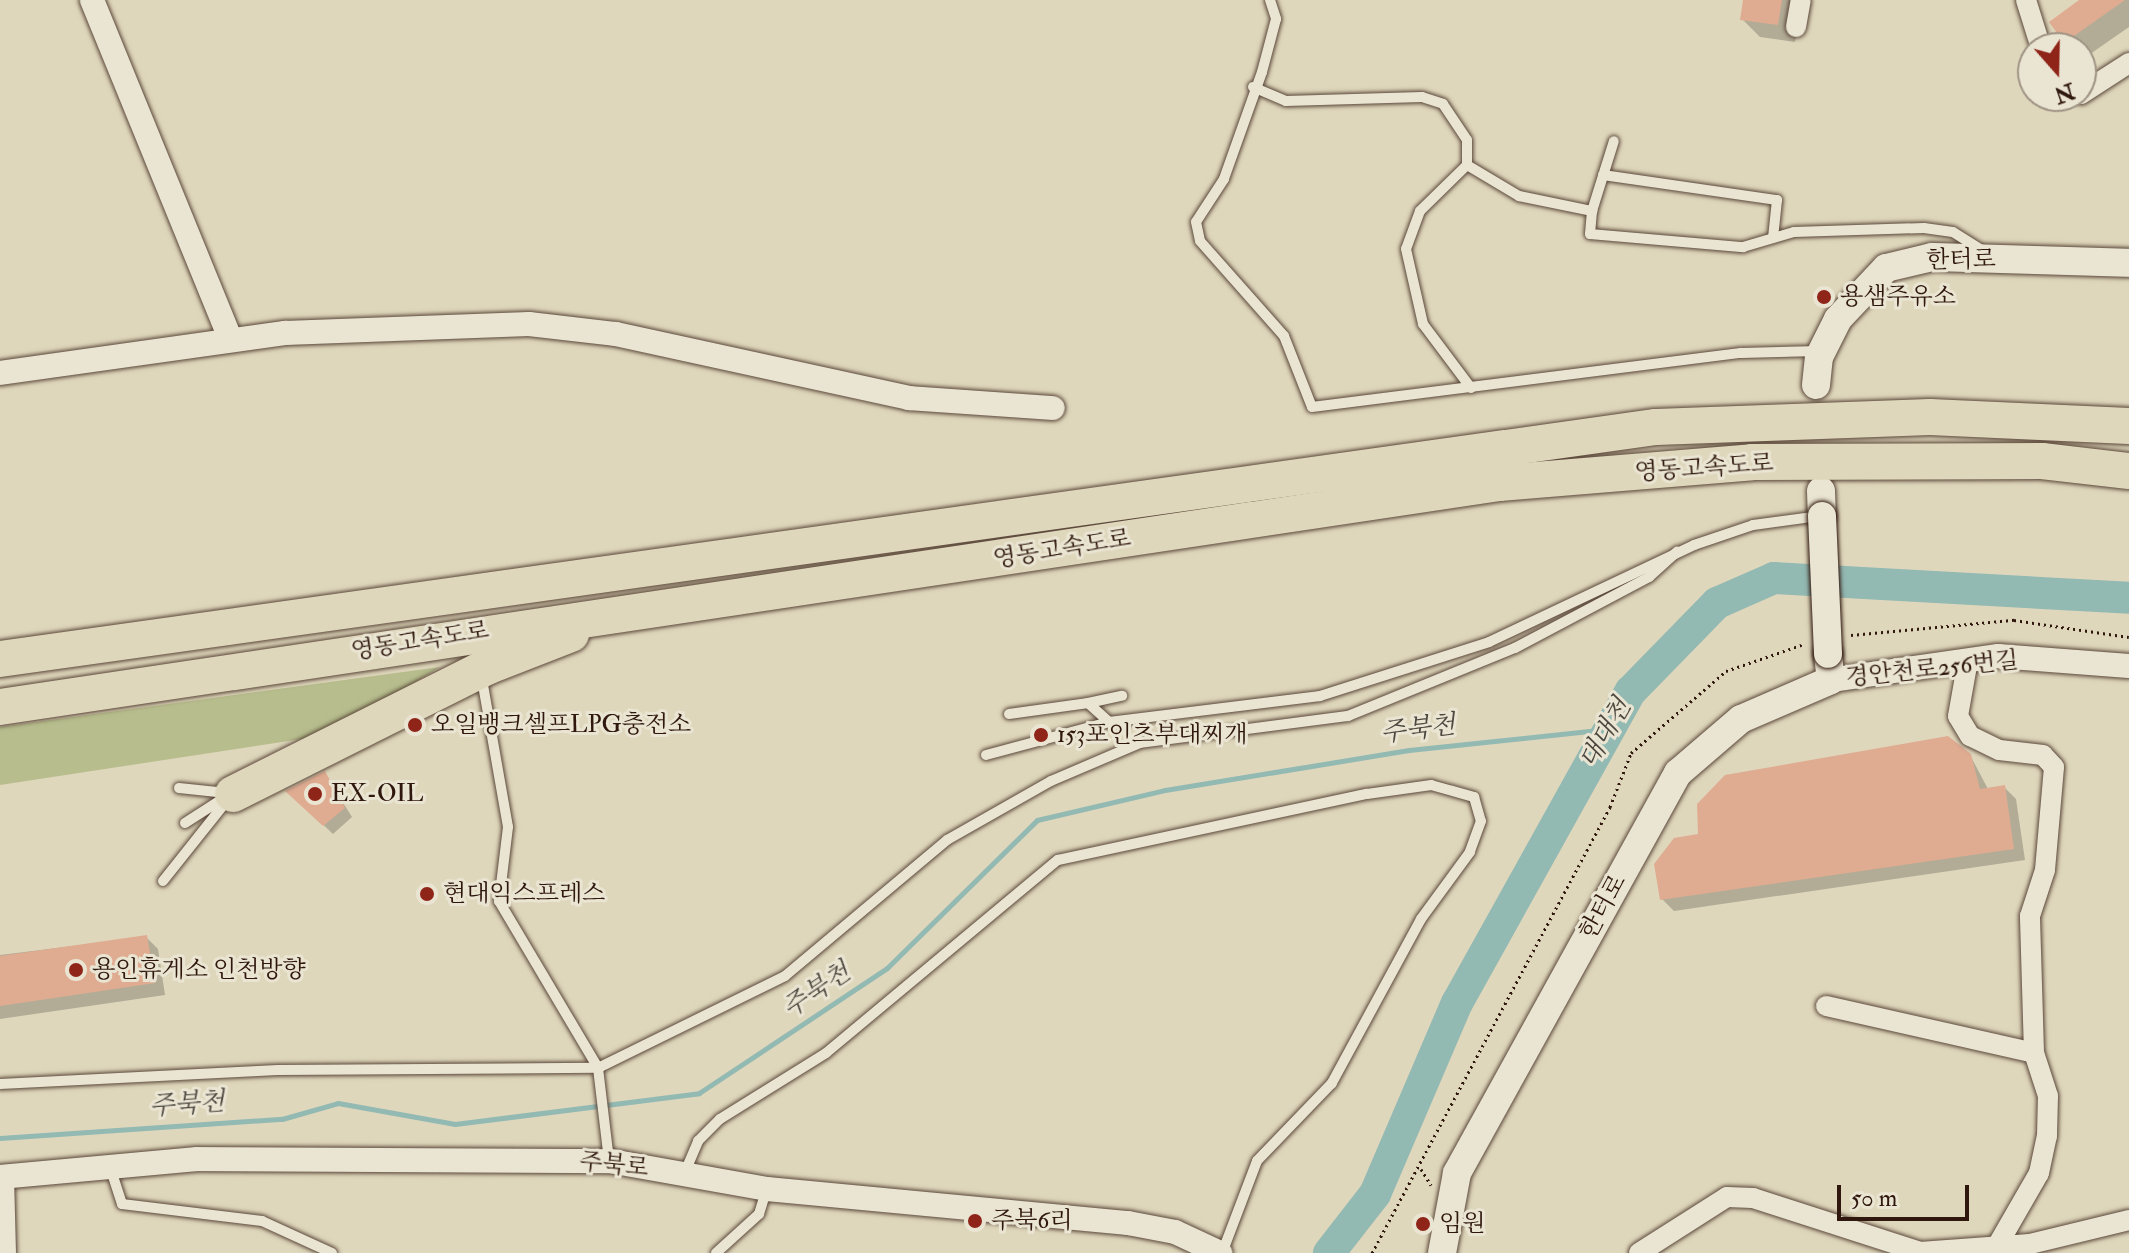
<!DOCTYPE html>
<meta charset="utf-8">
<style>
body{margin:0}
#map{position:relative;width:2129px;height:1253px;overflow:hidden;background:#dfd7bc;font-family:"IM FELL Double Pica","Noto Serif KR",serif}
div>[style]{position:absolute}
.green>*{inset:0;background:#b7bd8d}
.shadow>*{inset:0;background:#0003}
.stream>*{height:5px;margin:-2.5px;padding:0 2.5px;transform-origin:2.5px;border-radius:2.5px;background:#93b9b3}
.river>*{height:32px;margin:-16px;padding:0 16px;transform-origin:16px;border-radius:16px;background:#93b9b3}
.building>*{inset:0;background:#dfac92}
.path>*{height:3px;margin-top:-1.5px;transform-origin:0;background:repeating-linear-gradient(90deg,#2f170d 0 2px,transparent 0 6px)}
.roads{filter:drop-shadow(0 0 2px #5b4739) drop-shadow(0 0 2px #5b4739)}
.service>*{height:10px;margin:-5px;padding:0 5px;transform-origin:5px;border-radius:5px;background:#eae5d3}
.minor>*{height:20px;margin:-10px;padding:0 10px;transform-origin:10px;border-radius:10px;background:#eae5d3}
.tertiary>*{height:24px;margin:-12px;padding:0 12px;transform-origin:12px;border-radius:12px;background:#eae5d3}
.secondary>*{height:28px;margin:-14px;padding:0 14px;transform-origin:14px;border-radius:14px;background:#eae5d3}
.motorway>*{height:36px;margin:-18px;padding:0 18px;transform-origin:18px;border-radius:18px;background:#dfd7bc}
.bridges{filter:drop-shadow(0 0 2px #2f170d) drop-shadow(0 0 2px #2f170d)}
.secondary-bridge>*{height:28px;margin:-14px;padding:0 14px;transform-origin:14px;border-radius:14px;background:#eae5d3}
.dots>*{width:22px;height:22px;translate:-50% -50%;box-sizing:border-box;border:4px solid #eae5d3;border-radius:50%}
span{translate:-50% -50%;white-space:nowrap;text-align:center;line-height:1.15;-webkit-text-stroke:6px #eae5d3;paint-order:stroke}
.street-label{font-size:24px;color:#2f170d}
.poi-label{font-size:24px;color:#2f170d}
.left{translate:0 -50%;text-align:left}
.water-label{font-size:26px;color:#4d483f;font-style:italic}
.north{position:absolute;left:2017px;top:32px;width:80px;height:80px;box-sizing:border-box;background:#eae5d3;border:2px solid #9f9384;border-radius:50%;rotate:160deg;font-size:22px;font-weight:700;line-height:32px;text-align:center;color:#2f170d}
.north::after{content:'';display:block;margin:auto;width:28px;height:36px;background:#8f2418;clip-path:polygon(50% 0,100% 100%,50% 72%,0 100%)}
.scale{position:absolute;left:1837px;top:1185px;width:132px;height:36px;box-sizing:border-box;border:4px solid #2f170d;border-top:0;padding-left:10px;font-size:24px;line-height:28px;white-space:nowrap;color:#2f170d;-webkit-text-stroke:6px #eae5d3;paint-order:stroke}
</style>
<div id="map">
<div class="green">
<div style="clip-path:polygon(440px 667px,328px 735px,0 785px,0 727px)"></div>
</div>
<div class="shadow">
<div style="clip-path:polygon(1745px 0,1802px 0,1795px 42px,1760px 37px,1742px 19px)"></div>
<div style="clip-path:polygon(2082px 0,2129px 0,2129px 27px,2083px 59px,2081px 48px,2065px 41px)"></div>
<div style="clip-path:polygon(1970px 755px,1988px 789px,2004px 787px,2016px 799px,2025px 860px,1674px 911px,1662px 899px,1700px 835px)"></div>
<div style="clip-path:polygon(325px 774px,352px 817px,333px 834px,289px 792px)"></div>
<div style="clip-path:polygon(146px 937px,158px 949px,165px 995px,0 1019px,0 955px)"></div>
</div>
<div class="stream">
<div style="left:0;top:1138px;width:283px;rotate:-3.9deg"></div>
<div style="left:282px;top:1119px;width:58px;rotate:-15.9deg"></div>
<div style="left:338px;top:1103px;width:119px;rotate:10.2deg"></div>
<div style="left:455px;top:1124px;width:246px;rotate:-7.2deg"></div>
<div style="left:699px;top:1093px;width:226px;rotate:-33.6deg"></div>
<div style="left:887px;top:968px;width:211px;rotate:-44.6deg"></div>
<div style="left:1037px;top:820px;width:131px;rotate:-13.2deg"></div>
<div style="left:1165px;top:790px;width:247px;rotate:-9.3deg"></div>
<div style="left:1409px;top:750px;width:200px;rotate:-6deg"></div>
</div>
<div class="river">
<div style="left:1329px;top:1253px;width:75px;rotate:-52.1deg"></div>
<div style="left:1375px;top:1194px;width:208px;rotate:-66.8deg"></div>
<div style="left:1457px;top:1003px;width:357px;rotate:-60.9deg"></div>
<div style="left:1631px;top:691px;width:123px;rotate:-45.7deg"></div>
<div style="left:1717px;top:603px;width:62px;rotate:-23.7deg"></div>
<div style="left:1774px;top:578px;width:356px;rotate:3.2deg"></div>
</div>
<div class="building">
<div style="clip-path:polygon(1743px 0,1782px 0,1778px 25px,1740px 20px)"></div>
<div style="clip-path:polygon(2079px 0,2125px 0,2064px 43px,2049px 22px)"></div>
<div style="clip-path:polygon(1948px 736px,1971px 754px,1980px 789px,2005px 785px,2014px 849px,1660px 900px,1654px 864px,1674px 838px,1698px 834px,1697px 804px,1725px 775px)"></div>
<div style="clip-path:polygon(325px 771px,345px 808px,323px 826px,285px 791px)"></div>
<div style="clip-path:polygon(147px 935px,155px 983px,0 1006px,0 956px)"></div>
</div>
<div class="path">
<div style="left:1851px;top:635px;width:164px;rotate:-5.3deg"></div>
<div style="left:2014px;top:620px;width:116px;rotate:8.4deg"></div>
<div style="left:1421px;top:1169px;width:19px;rotate:58deg"></div>
<div style="left:1372px;top:1253px;width:506px;rotate:-61.91deg"></div>
<div style="left:1610px;top:807px;width:58px;rotate:-68.7deg"></div>
<div style="left:1631px;top:753px;width:125px;rotate:-40.8deg"></div>
<div style="left:1726px;top:671px;width:83px;rotate:-19.1deg"></div>
</div>
<div class="roads">
<div class="service">
<div style="left:1270px;top:0;width:20px;rotate:72deg"></div>
<div style="left:1276px;top:19px;width:55px;rotate:104.8deg"></div>
<div style="left:1262px;top:72px;width:114px;rotate:109.6deg"></div>
<div style="left:1224px;top:179px;width:51px;rotate:123.1deg"></div>
<div style="left:1196px;top:222px;width:19px;rotate:78deg"></div>
<div style="left:1200px;top:241px;width:127px;rotate:48.5deg"></div>
<div style="left:1284px;top:336px;width:76px;rotate:68.5deg"></div>
<div style="left:1312px;top:407px;width:432px;rotate:-7.2deg"></div>
<div style="left:1741px;top:353px;width:79px;rotate:-1.5deg"></div>
<div style="left:1253px;top:87px;width:36px;rotate:23deg"></div>
<div style="left:1286px;top:101px;width:136px;rotate:-1.7deg"></div>
<div style="left:1422px;top:97px;width:22px;rotate:18deg"></div>
<div style="left:1443px;top:104px;width:43px;rotate:56.3deg"></div>
<div style="left:1467px;top:140px;width:25px;rotate:90deg"></div>
<div style="left:1467px;top:165px;width:61px;rotate:30.8deg"></div>
<div style="left:1519px;top:196px;width:75px;rotate:11.6deg"></div>
<div style="left:1592px;top:211px;width:23px;rotate:95deg"></div>
<div style="left:1590px;top:234px;width:154px;rotate:4.9deg"></div>
<div style="left:1743px;top:247px;width:53px;rotate:-16.4deg"></div>
<div style="left:1794px;top:232px;width:130px;rotate:-1.8deg"></div>
<div style="left:1924px;top:228px;width:29px;rotate:8deg"></div>
<div style="left:1953px;top:232px;width:38px;rotate:32deg"></div>
<div style="left:1467px;top:165px;width:66px;rotate:135.6deg"></div>
<div style="left:1420px;top:211px;width:40px;rotate:110.2deg"></div>
<div style="left:1406px;top:249px;width:77px;rotate:77.2deg"></div>
<div style="left:1423px;top:324px;width:80px;rotate:53.1deg"></div>
<div style="left:1603px;top:175px;width:176px;rotate:8.2deg"></div>
<div style="left:1777px;top:200px;width:37px;rotate:96deg"></div>
<div style="left:1592px;top:211px;width:73px;rotate:-72.6deg"></div>
<div style="left:483px;top:685px;width:144px;rotate:80deg"></div>
<div style="left:508px;top:827px;width:75px;rotate:96.9deg"></div>
<div style="left:499px;top:901px;width:194px;rotate:59.3deg"></div>
<div style="left:598px;top:1068px;width:93px;rotate:83.2deg"></div>
<div style="left:1088px;top:703px;width:35px;rotate:-12deg"></div>
<div style="left:1009px;top:714px;width:80px;rotate:-7.9deg"></div>
<div style="left:1088px;top:703px;width:28px;rotate:42deg"></div>
<div style="left:986px;top:755px;width:127px;rotate:-15deg"></div>
<div style="left:1109px;top:722px;width:213px;rotate:-7deg"></div>
<div style="left:1320px;top:696px;width:177px;rotate:-17.7deg"></div>
<div style="left:1489px;top:642px;width:227px;rotate:-25.3deg"></div>
<div style="left:1694px;top:545px;width:62px;rotate:-18.7deg"></div>
<div style="left:1753px;top:525px;width:68px;rotate:-7.7deg"></div>
<div style="left:179px;top:788px;width:48px;rotate:5.9deg"></div>
<div style="left:185px;top:823px;width:50px;rotate:-32.7deg"></div>
<div style="left:163px;top:881px;width:106px;rotate:-51.5deg"></div>
<div style="left:0;top:1084px;width:278px;rotate:-2.9deg"></div>
<div style="left:278px;top:1070px;width:320px;rotate:-0.4deg"></div>
<div style="left:598px;top:1068px;width:208px;rotate:-26.2deg"></div>
<div style="left:785px;top:976px;width:212px;rotate:-40deg"></div>
<div style="left:947px;top:840px;width:120px;rotate:-29.6deg"></div>
<div style="left:1051px;top:781px;width:97px;rotate:-23.1deg"></div>
<div style="left:1140px;top:743px;width:210px;rotate:-7.4deg"></div>
<div style="left:1348px;top:716px;width:180px;rotate:-22.2deg"></div>
<div style="left:1515px;top:648px;width:152px;rotate:-27.9deg"></div>
<div style="left:1649px;top:577px;width:38px;rotate:-42deg"></div>
<div style="left:110px;top:1167px;width:39px;rotate:72deg"></div>
<div style="left:122px;top:1204px;width:141px;rotate:6.9deg"></div>
<div style="left:262px;top:1221px;width:77px;rotate:24.6deg"></div>
<div style="left:685px;top:1172px;width:34px;rotate:-67deg"></div>
<div style="left:698px;top:1141px;width:31px;rotate:-45deg"></div>
<div style="left:720px;top:1119px;width:125px;rotate:-31.9deg"></div>
<div style="left:826px;top:1053px;width:302px;rotate:-39.8deg"></div>
<div style="left:1058px;top:860px;width:316px;rotate:-12.1deg"></div>
<div style="left:1367px;top:794px;width:65px;rotate:-8deg"></div>
<div style="left:1431px;top:785px;width:45px;rotate:15.6deg"></div>
<div style="left:1474px;top:797px;width:25px;rotate:74deg"></div>
<div style="left:1481px;top:821px;width:33px;rotate:110deg"></div>
<div style="left:1470px;top:852px;width:83px;rotate:126.2deg"></div>
<div style="left:1421px;top:919px;width:187px;rotate:118.5deg"></div>
<div style="left:1332px;top:1083px;width:108px;rotate:133.9deg"></div>
<div style="left:1257px;top:1161px;width:98px;rotate:110.8deg"></div>
<div style="left:716px;top:1253px;width:58px;rotate:-42.2deg"></div>
<div style="left:759px;top:1214px;width:24px;rotate:-73deg"></div>
</div>
<div class="minor">
<div style="left:2026px;top:0;width:50px;rotate:72.6deg"></div>
<div style="left:1796px;top:27px;width:27px;rotate:-80deg"></div>
<div style="left:2081px;top:94px;width:57px;rotate:-32.9deg"></div>
<div style="left:1826px;top:1006px;width:213px;rotate:12.7deg"></div>
<div style="left:2034px;top:1053px;width:137px;rotate:-91.7deg"></div>
<div style="left:2030px;top:916px;width:48px;rotate:-71.9deg"></div>
<div style="left:2045px;top:870px;width:103px;rotate:-85deg"></div>
<div style="left:2054px;top:767px;width:16px;rotate:-133deg"></div>
<div style="left:2043px;top:755px;width:44px;rotate:-173.5deg"></div>
<div style="left:1999px;top:750px;width:32px;rotate:-154deg"></div>
<div style="left:1970px;top:736px;width:23px;rotate:-121deg"></div>
<div style="left:1958px;top:716px;width:57px;rotate:-79.9deg"></div>
<div style="left:4px;top:1177px;width:76px;rotate:88.5deg"></div>
<div style="left:1997px;top:1246px;width:84px;rotate:-60.1deg"></div>
<div style="left:2039px;top:1173px;width:38px;rotate:-78deg"></div>
<div style="left:2047px;top:1136px;width:40px;rotate:-88.6deg"></div>
<div style="left:2048px;top:1096px;width:45px;rotate:-108deg"></div>
<div style="left:1639px;top:1253px;width:104px;rotate:-32.5deg"></div>
<div style="left:1727px;top:1197px;width:26px;rotate:2deg"></div>
<div style="left:1753px;top:1198px;width:176px;rotate:17.9deg"></div>
<div style="left:1920px;top:1252px;width:110px;rotate:-4.2deg"></div>
<div style="left:2030px;top:1244px;width:102px;rotate:-13.6deg"></div>
</div>
<div class="tertiary">
<div style="left:92px;top:0;width:367px;rotate:67.8deg"></div>
<div style="left:0;top:373px;width:288px;rotate:-8deg"></div>
<div style="left:285px;top:333px;width:244px;rotate:-2.1deg"></div>
<div style="left:529px;top:324px;width:88px;rotate:6.6deg"></div>
<div style="left:616px;top:334px;width:300px;rotate:12.3deg"></div>
<div style="left:909px;top:398px;width:144px;rotate:4deg"></div>
<div style="left:1831px;top:680px;width:169px;rotate:-8.2deg"></div>
<div style="left:1998px;top:656px;width:131px;rotate:4.4deg"></div>
<div style="left:0;top:1177px;width:198px;rotate:-5.2deg"></div>
<div style="left:197px;top:1159px;width:413px;rotate:0.3deg"></div>
<div style="left:610px;top:1161px;width:159px;rotate:10.1deg"></div>
<div style="left:767px;top:1189px;width:363px;rotate:5.4deg"></div>
<div style="left:1128px;top:1223px;width:48px;rotate:10.8deg"></div>
<div style="left:1175px;top:1232px;width:50px;rotate:25deg"></div>
</div>
<div class="secondary">
<div style="left:1816px;top:385px;width:28px;rotate:-84deg"></div>
<div style="left:1819px;top:357px;width:42px;rotate:-63.4deg"></div>
<div style="left:1838px;top:319px;width:70px;rotate:-46.7deg"></div>
<div style="left:1886px;top:268px;width:47px;rotate:-13.4deg"></div>
<div style="left:1932px;top:257px;width:197px;rotate:1.7deg"></div>
<div style="left:1821px;top:491px;width:25px;rotate:88deg"></div>
<div style="left:1442px;top:1253px;width:81px;rotate:-79.4deg"></div>
<div style="left:1457px;top:1173px;width:457px;rotate:-61.1deg"></div>
<div style="left:1678px;top:773px;width:83px;rotate:-40.6deg"></div>
<div style="left:1741px;top:719px;width:98px;rotate:-23.4deg"></div>
<div style="left:1831px;top:680px;width:26px;rotate:-97deg"></div>
</div>
<div class="motorway">
<div style="left:0;top:659px;width:1672px;rotate:-7.98deg"></div>
<div style="left:1656px;top:427px;width:274px;rotate:-2.1deg"></div>
<div style="left:1930px;top:417px;width:199px;rotate:2.6deg"></div>
<div style="left:0;top:707px;width:1516px;rotate:-8.5deg"></div>
<div style="left:1499px;top:483px;width:254px;rotate:-4.7deg"></div>
<div style="left:1752px;top:462px;width:290px;rotate:-0.2deg"></div>
<div style="left:2042px;top:461px;width:88px;rotate:6.6deg"></div>
<div style="left:233px;top:794px;width:286px;rotate:-26.6deg"></div>
<div style="left:489px;top:666px;width:88px;rotate:-21.3deg"></div>
</div>
</div>
<div class="bridges">
<div class="secondary-bridge">
<div style="left:1822px;top:516px;width:138px;rotate:87.5deg"></div>
</div>
</div>
<div class="dots">
<div style="left:1824px;top:297px;background:#8f2418"></div>
<div style="left:415px;top:725px;background:#8f2418"></div>
<div style="left:1041px;top:735px;background:#8f2418"></div>
<div style="left:315px;top:794px;background:#8f2418"></div>
<div style="left:427px;top:894px;background:#8f2418"></div>
<div style="left:76px;top:970px;background:#8f2418"></div>
<div style="left:975px;top:1221px;background:#8f2418"></div>
<div style="left:1423px;top:1224px;background:#8f2418"></div>
</div>
<div class="street-label">
<span style="left:1961px;top:260px;rotate:-1deg">한터로</span>
<span style="left:1704px;top:468px;rotate:-4deg">영동고속도로</span>
<span style="left:1062px;top:549px;rotate:-9deg">영동고속도로</span>
<span style="left:420px;top:641px;rotate:-9deg">영동고속도로</span>
<span style="left:1932px;top:669px;rotate:-6deg">경안천로256번길</span>
<span style="left:1603px;top:907px;rotate:-61deg">한터로</span>
<span style="left:614px;top:1165px;rotate:6deg">주북로</span>
</div>
<div class="poi-label">
<span class="left" style="left:1840px;top:297px">용샘주유소</span>
<span class="left" style="left:431px;top:725px">오일뱅크셀프LPG충전소</span>
<span class="left" style="left:1057px;top:735px">153포인츠부대찌개</span>
<span class="left" style="left:331px;top:794px">EX-OIL</span>
<span class="left" style="left:443px;top:894px">현대익스프레스</span>
<span class="left" style="left:92px;top:970px">용인휴게소 인천방향</span>
<span class="left" style="left:991px;top:1221px">주북6리</span>
<span class="left" style="left:1439px;top:1224px">임원</span>
</div>
<div class="water-label">
<span style="left:1418px;top:730px;rotate:-7deg">주북천</span>
<span style="left:1606px;top:734px;rotate:-60deg">대대천</span>
<span style="left:817px;top:991px;rotate:-34deg">주북천</span>
<span style="left:187px;top:1105px;rotate:-4deg">주북천</span>
</div>
<div class="north">N</div>
<div class="scale">50 m</div>
</div>
